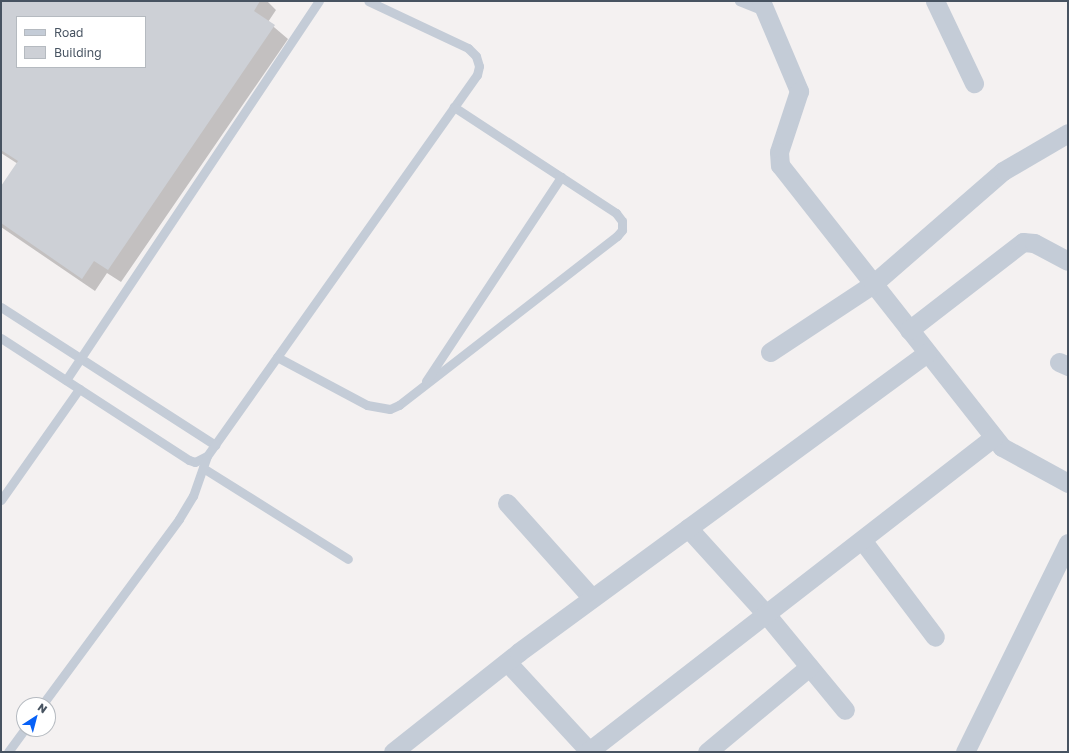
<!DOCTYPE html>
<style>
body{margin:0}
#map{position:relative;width:1069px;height:753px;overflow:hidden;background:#f4f1f1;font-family:"Golos Text",sans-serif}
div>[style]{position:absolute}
.shadow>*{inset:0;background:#0003}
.building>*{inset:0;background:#cdd0d6}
.service>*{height:9px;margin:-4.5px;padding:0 4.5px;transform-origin:4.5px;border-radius:4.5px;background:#c4ccd7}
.minor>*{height:19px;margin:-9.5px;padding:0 9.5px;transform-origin:9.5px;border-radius:9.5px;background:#c4ccd7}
span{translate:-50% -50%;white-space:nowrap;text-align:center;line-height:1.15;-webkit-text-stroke:4px #fff;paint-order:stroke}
.frame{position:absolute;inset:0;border:2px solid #475361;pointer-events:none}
.legend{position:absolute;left:16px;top:16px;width:130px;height:52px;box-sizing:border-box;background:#fff;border:1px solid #b5bac0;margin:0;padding:5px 7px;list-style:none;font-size:12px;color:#475361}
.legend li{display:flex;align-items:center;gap:8px;height:20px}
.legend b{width:20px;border:1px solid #b5bac0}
.north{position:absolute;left:16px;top:697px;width:40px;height:40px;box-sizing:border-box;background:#fff;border:1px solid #b5bac0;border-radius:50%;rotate:36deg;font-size:11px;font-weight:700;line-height:16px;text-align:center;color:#475361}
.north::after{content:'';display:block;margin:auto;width:14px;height:18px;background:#0761f7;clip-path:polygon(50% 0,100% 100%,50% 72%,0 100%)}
</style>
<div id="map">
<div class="shadow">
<div style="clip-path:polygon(evenodd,1px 1px,267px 1px,276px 10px,268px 22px,288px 39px,121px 282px,107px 273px,95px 291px,1px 227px,1px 188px,18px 164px,1px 153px,1px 1px,17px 17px,145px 17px,145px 67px,17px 67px,17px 17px)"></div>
</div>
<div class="building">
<div style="clip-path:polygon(evenodd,1px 1px,260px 1px,254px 11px,275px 25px,108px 270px,94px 261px,82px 279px,1px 223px,1px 186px,18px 161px,1px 150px,1px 1px,17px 17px,145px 17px,145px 67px,17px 67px,17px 17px)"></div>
</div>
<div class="service">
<div style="left:739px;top:1px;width:27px;rotate:22deg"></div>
<div style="left:1px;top:307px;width:255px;rotate:32.8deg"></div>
<div style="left:1px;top:338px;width:224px;rotate:33deg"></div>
<div style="left:189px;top:460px;width:6px;rotate:18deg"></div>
<div style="left:195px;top:462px;width:13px;rotate:-27deg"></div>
<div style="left:207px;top:456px;width:467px;rotate:-54.7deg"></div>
<div style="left:477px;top:75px;width:9px;rotate:-77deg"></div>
<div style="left:479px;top:66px;width:10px;rotate:-107deg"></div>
<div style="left:476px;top:56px;width:11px;rotate:-135deg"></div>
<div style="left:468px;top:48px;width:110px;rotate:-154.8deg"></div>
<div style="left:277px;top:357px;width:102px;rotate:28.1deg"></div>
<div style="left:367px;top:405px;width:23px;rotate:10deg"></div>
<div style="left:390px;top:409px;width:10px;rotate:-24deg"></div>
<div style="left:399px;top:405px;width:276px;rotate:-37.8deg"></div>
<div style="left:617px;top:236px;width:8px;rotate:-50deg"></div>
<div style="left:622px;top:230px;width:9px;rotate:-90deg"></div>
<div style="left:622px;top:221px;width:10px;rotate:-127deg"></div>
<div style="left:616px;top:213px;width:194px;rotate:-146.8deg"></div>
<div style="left:66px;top:380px;width:456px;rotate:-56.3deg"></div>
<div style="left:426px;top:381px;width:245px;rotate:-56.5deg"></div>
<div style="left:203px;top:468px;width:171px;rotate:32.1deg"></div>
<div style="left:1px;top:500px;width:136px;rotate:-54.9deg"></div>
<div style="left:42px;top:705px;width:231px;rotate:-53.6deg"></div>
<div style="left:179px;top:519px;width:27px;rotate:-59deg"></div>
<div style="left:193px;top:496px;width:42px;rotate:-70.7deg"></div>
<div style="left:8px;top:752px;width:29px;rotate:-54deg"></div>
</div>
<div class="minor">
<div style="left:761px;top:1px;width:98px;rotate:67.1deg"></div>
<div style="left:799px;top:91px;width:64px;rotate:108.2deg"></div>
<div style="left:779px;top:152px;width:13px;rotate:86deg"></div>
<div style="left:780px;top:165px;width:359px;rotate:51.8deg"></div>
<div style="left:1002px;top:447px;width:75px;rotate:28.6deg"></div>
<div style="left:935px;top:1px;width:91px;rotate:64.6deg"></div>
<div style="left:909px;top:330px;width:144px;rotate:-37.7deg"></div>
<div style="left:1023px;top:242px;width:11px;rotate:5deg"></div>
<div style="left:1034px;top:243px;width:38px;rotate:28deg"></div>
<div style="left:770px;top:352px;width:123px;rotate:-33.4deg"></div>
<div style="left:873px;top:284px;width:172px;rotate:-41deg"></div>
<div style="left:1003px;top:171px;width:75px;rotate:-30.3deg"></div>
<div style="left:1059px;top:362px;width:10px;rotate:24deg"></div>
<div style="left:507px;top:503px;width:127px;rotate:48.2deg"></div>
<div style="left:688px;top:528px;width:116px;rotate:47.8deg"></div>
<div style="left:766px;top:614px;width:124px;rotate:50.5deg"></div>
<div style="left:862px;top:540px;width:121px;rotate:53deg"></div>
<div style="left:507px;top:662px;width:122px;rotate:47.3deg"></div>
<div style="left:589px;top:751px;width:512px;rotate:-37.79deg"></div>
<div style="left:393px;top:752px;width:161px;rotate:-38.4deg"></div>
<div style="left:519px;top:652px;width:506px;rotate:-36.24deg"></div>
<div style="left:707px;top:752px;width:133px;rotate:-39.8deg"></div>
<div style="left:965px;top:752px;width:233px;rotate:-63.8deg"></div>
</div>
<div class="frame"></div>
<ul class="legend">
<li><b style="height:5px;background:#c4ccd7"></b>Road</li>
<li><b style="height:11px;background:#cdd0d6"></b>Building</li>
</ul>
<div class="north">N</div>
</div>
